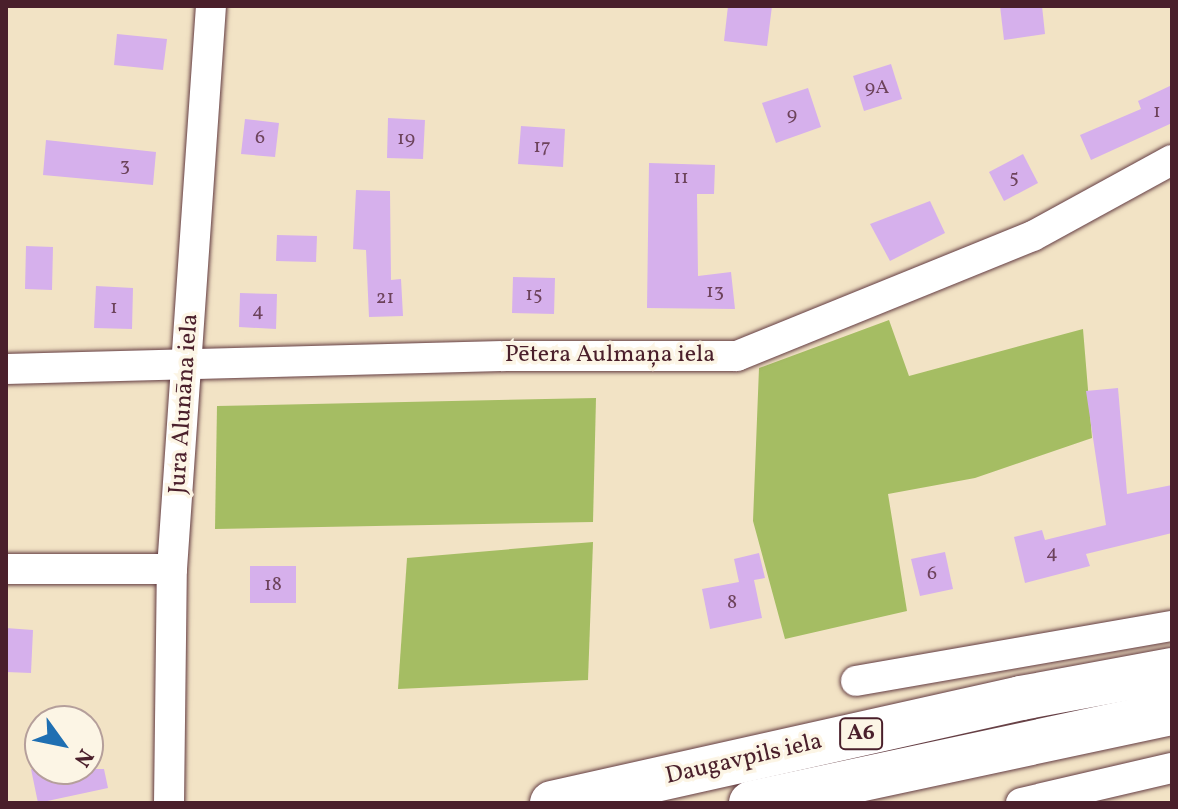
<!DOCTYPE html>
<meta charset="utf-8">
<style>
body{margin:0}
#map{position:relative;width:1178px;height:809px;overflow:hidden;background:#f2e3c5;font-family:Vollkorn,serif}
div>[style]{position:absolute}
.green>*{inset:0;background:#a5bd63}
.building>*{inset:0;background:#d6b0ec}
.roads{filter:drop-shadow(0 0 2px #633c42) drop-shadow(0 0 2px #633c42)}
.street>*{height:30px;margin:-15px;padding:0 15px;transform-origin:15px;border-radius:15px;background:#fff}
.highway>*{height:44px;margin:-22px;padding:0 22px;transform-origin:22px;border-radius:22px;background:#fff}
span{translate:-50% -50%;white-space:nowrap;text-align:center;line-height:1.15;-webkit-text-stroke:7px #fcf5e5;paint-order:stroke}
.number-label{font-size:20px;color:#6d435b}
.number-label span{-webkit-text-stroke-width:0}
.shield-label span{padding:2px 6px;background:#fcf5e5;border:2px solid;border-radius:6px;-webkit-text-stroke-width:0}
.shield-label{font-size:22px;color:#4a1f2b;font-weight:700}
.street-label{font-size:24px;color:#4a1f2b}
.frame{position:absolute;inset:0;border:8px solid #4a1f2b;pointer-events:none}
.north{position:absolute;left:24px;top:705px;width:80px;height:80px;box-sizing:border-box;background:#fcf5e5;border:2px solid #b59f9b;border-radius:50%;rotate:123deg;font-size:22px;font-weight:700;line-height:32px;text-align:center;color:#4a1f2b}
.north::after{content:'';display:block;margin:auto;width:28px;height:36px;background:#1f6fb2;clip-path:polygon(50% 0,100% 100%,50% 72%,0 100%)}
</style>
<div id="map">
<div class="green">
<div style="clip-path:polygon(889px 320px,909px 376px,1083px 329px,1092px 438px,975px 478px,888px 494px,907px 611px,785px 639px,753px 521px,759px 368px)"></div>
<div style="clip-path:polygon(596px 398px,593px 522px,215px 529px,217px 406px)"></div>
<div style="clip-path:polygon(593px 542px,588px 680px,398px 689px,407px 558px)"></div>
</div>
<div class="building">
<div style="clip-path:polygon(728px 6px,772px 6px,767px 46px,724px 41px)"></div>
<div style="clip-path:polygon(1000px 6px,1042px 6px,1045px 34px,1004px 40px)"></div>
<div style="clip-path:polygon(117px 34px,167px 39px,163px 70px,114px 65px)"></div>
<div style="clip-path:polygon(891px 64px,902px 99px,864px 111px,853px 76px)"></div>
<div style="clip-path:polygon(1172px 85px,1172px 123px,1091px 160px,1080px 135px,1141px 109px,1138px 101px)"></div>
<div style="clip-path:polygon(808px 88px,821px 127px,776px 143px,762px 103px)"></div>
<div style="clip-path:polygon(388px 118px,425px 120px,423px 159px,387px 158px)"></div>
<div style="clip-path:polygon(245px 119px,279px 123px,275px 157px,241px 154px)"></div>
<div style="clip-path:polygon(521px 126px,565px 129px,563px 167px,518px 164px)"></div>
<div style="clip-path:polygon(46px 140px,156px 152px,153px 185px,43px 175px)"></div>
<div style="clip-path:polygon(1023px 154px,1038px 183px,1004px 201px,989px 172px)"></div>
<div style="clip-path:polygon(649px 163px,715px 165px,714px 194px,697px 194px,698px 276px,731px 272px,735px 309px,647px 308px)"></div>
<div style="clip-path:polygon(356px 190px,390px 191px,391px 280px,401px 279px,403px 316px,369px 317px,366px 250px,353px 249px)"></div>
<div style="clip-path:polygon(930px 201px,945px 233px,890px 261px,870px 224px)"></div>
<div style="clip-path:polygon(277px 235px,317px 236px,316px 262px,276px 261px)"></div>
<div style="clip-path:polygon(26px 246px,53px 247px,52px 290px,25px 289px)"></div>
<div style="clip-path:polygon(513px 277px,555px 278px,554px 314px,512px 313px)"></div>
<div style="clip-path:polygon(96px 286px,133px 288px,132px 329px,94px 328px)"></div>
<div style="clip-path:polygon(240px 293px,277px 294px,276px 329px,239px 327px)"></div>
<div style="clip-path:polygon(1118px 388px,1127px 494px,1172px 485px,1172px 533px,1086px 554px,1090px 566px,1025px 583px,1014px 537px,1042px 530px,1045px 540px,1106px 525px,1086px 391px)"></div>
<div style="clip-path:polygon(945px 552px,953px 589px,920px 596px,911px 559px)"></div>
<div style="clip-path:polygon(759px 553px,765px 578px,754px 580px,762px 618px,710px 629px,702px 589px,739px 582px,734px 559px)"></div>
<div style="clip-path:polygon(250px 566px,296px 566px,296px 603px,250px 603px)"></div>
<div style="clip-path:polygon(6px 628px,33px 630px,31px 673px,6px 672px)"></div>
<div style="clip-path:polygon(31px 769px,104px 769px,108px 788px,38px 803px)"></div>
</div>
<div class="roads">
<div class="street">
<div style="left:6px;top:369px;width:501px;rotate:-1.49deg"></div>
<div style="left:507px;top:356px;width:230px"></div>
<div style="left:737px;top:356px;width:319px;rotate:-22.1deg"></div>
<div style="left:1033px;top:236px;width:158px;rotate:-28.7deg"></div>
<div style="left:6px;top:569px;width:166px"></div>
<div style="left:856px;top:681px;width:321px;rotate:-9.9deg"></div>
<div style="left:169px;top:803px;width:234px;rotate:-89.3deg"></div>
<div style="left:172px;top:569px;width:564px;rotate:-86.04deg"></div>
<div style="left:1021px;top:803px;width:155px;rotate:-13.1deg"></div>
</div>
<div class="highway">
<div style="left:552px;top:803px;width:481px;rotate:-12.6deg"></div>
<div style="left:1021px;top:698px;width:154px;rotate:-10.5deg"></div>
<div style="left:751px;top:803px;width:431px;rotate:-12.1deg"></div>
</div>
</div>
<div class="number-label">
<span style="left:877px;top:88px">9A</span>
<span style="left:1157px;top:112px">1</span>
<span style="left:792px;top:115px">9</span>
<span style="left:260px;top:138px">6</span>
<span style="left:406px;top:139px">19</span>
<span style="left:542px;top:147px">17</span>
<span style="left:125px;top:166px">3</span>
<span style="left:681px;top:178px">11</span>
<span style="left:1014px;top:178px">5</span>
<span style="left:715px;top:292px">13</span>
<span style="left:534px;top:295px">15</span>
<span style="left:385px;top:298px">21</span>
<span style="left:114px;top:308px">1</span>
<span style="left:258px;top:311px">4</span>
<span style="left:1052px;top:553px">4</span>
<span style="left:932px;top:574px">6</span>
<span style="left:273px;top:585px">18</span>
<span style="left:732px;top:603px">8</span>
</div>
<div class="shield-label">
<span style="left:861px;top:734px">A6</span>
</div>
<div class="street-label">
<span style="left:610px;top:356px">Pētera Aulmaņa iela</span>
<span style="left:185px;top:404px;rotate:-86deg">Jura Alunāna iela</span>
<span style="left:744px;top:760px;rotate:-13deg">Daugavpils iela</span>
</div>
<div class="frame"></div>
<div class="north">N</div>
</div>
